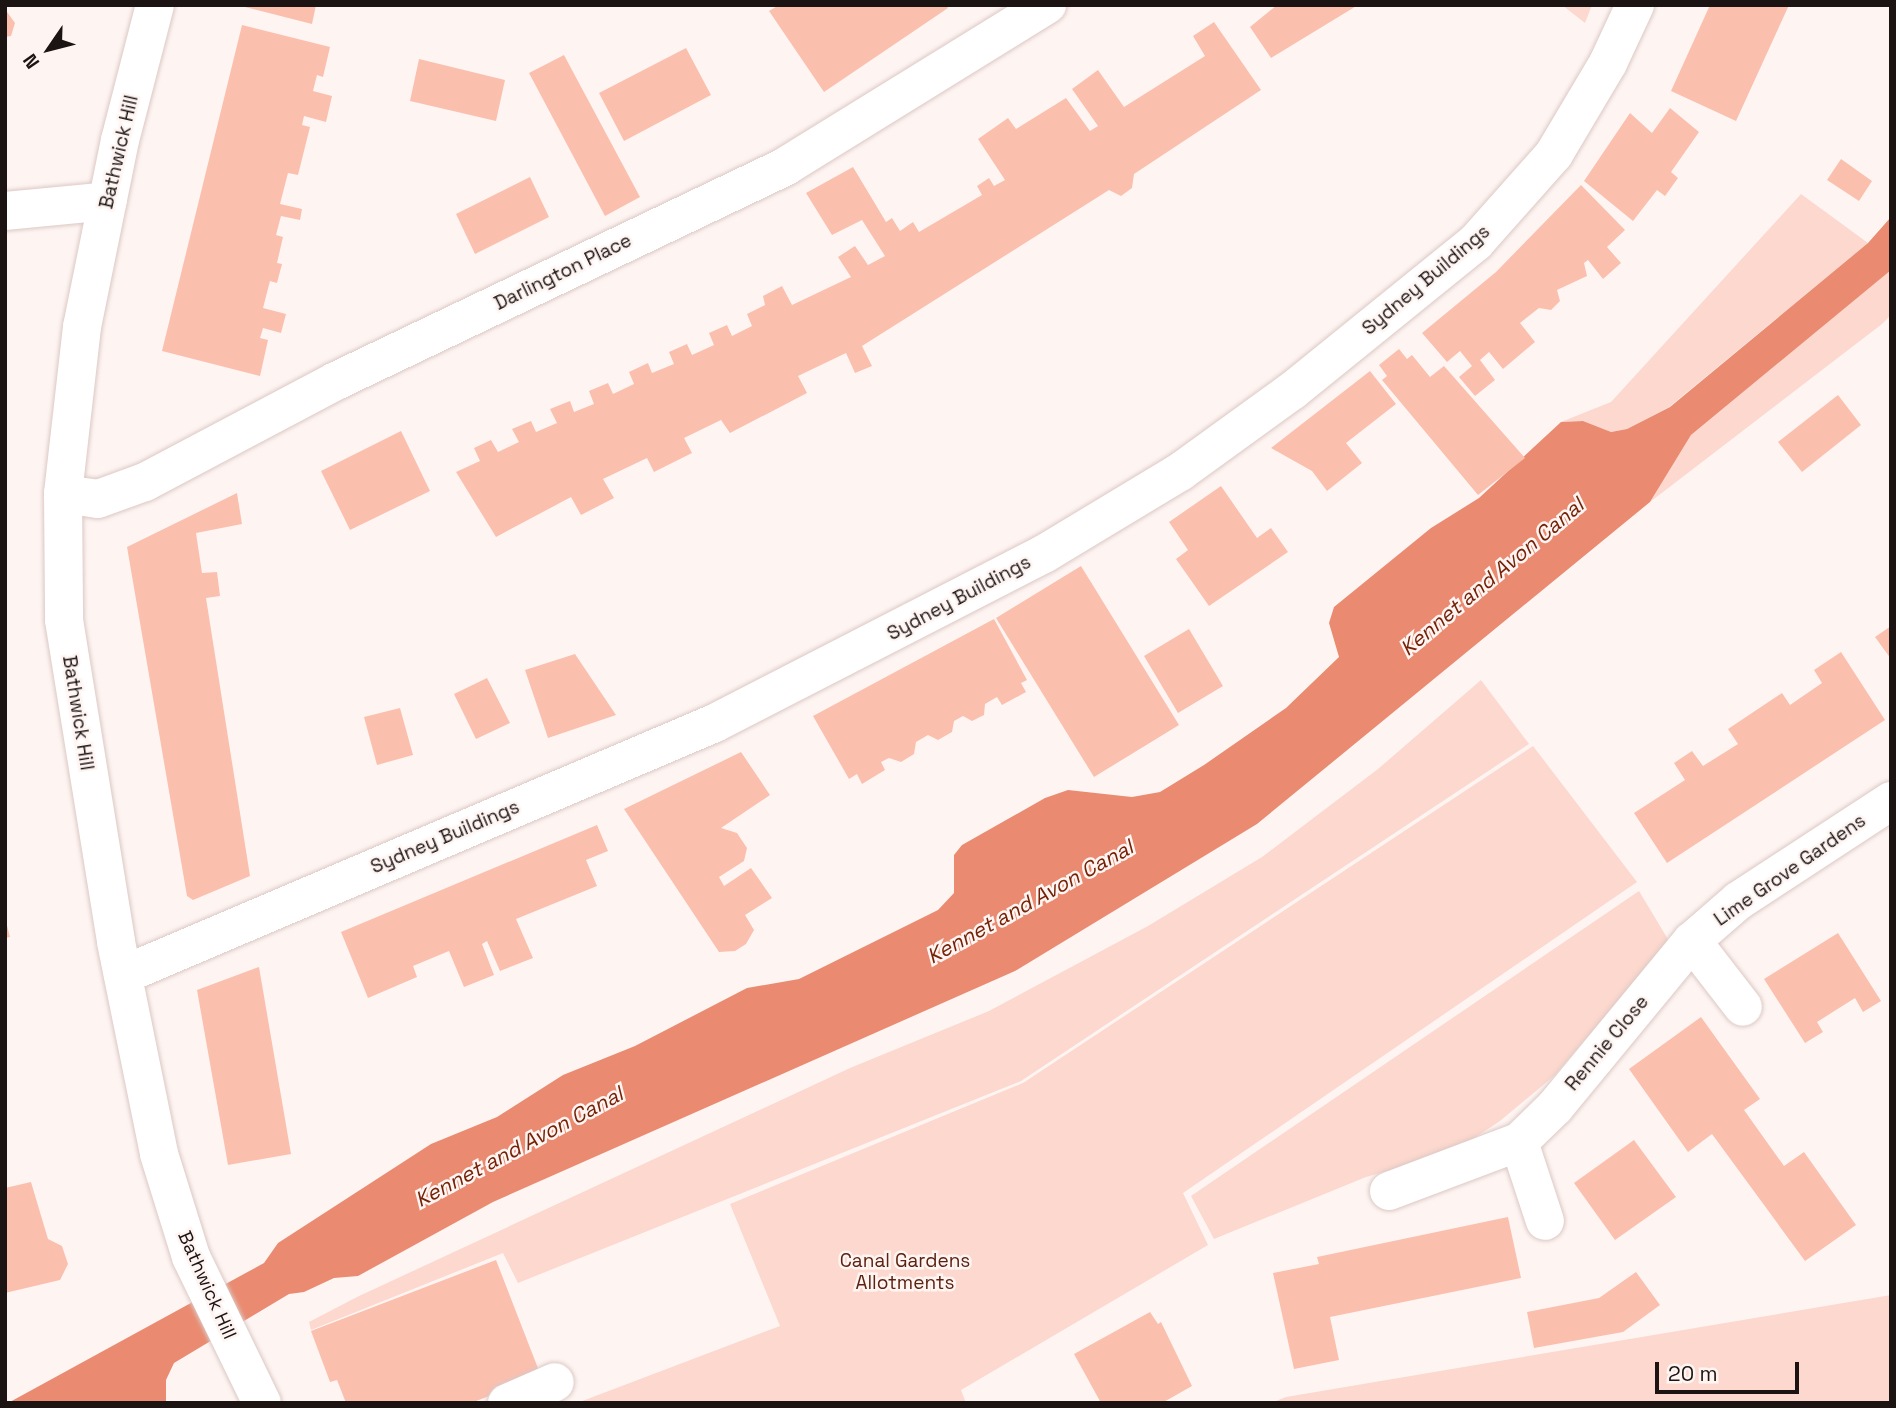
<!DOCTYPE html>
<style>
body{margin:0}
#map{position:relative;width:1896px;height:1408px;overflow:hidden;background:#fef5f3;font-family:"Space Grotesk",sans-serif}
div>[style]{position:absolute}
.green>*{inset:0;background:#fcd8ce}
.water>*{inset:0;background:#ea8b71}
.building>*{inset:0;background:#fbbfae}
.roads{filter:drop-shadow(0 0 2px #dcc8c3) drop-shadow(0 0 2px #dcc8c3)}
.minor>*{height:38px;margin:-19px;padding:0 19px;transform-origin:19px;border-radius:19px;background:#fff}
span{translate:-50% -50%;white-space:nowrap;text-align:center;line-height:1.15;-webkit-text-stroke:5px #fef5f3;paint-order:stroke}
.street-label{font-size:19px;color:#1b1412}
.park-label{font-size:19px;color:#5d2110}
.water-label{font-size:21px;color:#752106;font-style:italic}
.frame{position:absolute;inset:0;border:7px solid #1b1412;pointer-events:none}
.north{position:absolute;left:14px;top:14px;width:70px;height:70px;-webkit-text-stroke:5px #fef5f3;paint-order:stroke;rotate:235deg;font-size:19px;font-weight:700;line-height:28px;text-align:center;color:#1b1412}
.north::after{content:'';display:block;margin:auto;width:24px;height:32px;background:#1b1412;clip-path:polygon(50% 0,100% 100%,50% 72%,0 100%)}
.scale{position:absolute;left:1655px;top:1362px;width:144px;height:32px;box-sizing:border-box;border:4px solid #1b1412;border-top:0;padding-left:9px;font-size:21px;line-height:24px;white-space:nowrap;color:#1b1412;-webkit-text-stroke:5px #fef5f3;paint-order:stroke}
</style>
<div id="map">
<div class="green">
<div style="clip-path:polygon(1562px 5px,1592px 5px,1585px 23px)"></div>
<div style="clip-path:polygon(1801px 194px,1868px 243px,1669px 407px,1627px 429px,1610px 432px,1583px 421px,1561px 422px,1611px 402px)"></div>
<div style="clip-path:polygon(1891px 269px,1891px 315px,1882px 324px,1650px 502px,1691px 435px)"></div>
<div style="clip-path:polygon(1481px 680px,1529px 744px,1021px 1081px,518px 1283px,503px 1253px,311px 1330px,309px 1322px,357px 1297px,850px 1068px,989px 1011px,1148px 926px,1262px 857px,1378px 769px)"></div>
<div style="clip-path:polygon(1533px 746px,1637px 882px,1183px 1193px,1208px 1245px,961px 1390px,966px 1403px,577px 1403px,780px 1326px,730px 1204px,1023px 1083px)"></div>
<div style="clip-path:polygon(1639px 891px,1669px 941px,1554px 1076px,1500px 1121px,1453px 1152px,1366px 1177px,1214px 1239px,1191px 1196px)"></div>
<div style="clip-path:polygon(1891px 1295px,1891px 1403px,1271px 1403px,1286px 1397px)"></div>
</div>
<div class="water">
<div style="clip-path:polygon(1891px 217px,1891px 270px,1691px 435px,1650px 502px,1257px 824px,1015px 971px,493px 1202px,358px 1276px,334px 1278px,304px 1292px,289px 1294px,174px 1363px,166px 1380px,166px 1403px,8px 1403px,264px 1263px,278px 1243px,431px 1144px,497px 1117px,563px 1075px,635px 1046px,747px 988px,799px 979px,938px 910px,954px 893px,954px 855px,962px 845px,1045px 798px,1068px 790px,1132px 797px,1160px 792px,1204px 765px,1286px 708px,1339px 657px,1329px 623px,1334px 607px,1431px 528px,1479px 498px,1561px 422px,1583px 421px,1611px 432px,1627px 429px,1670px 407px,1868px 243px)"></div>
</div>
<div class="building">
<div style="clip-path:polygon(237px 5px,316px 5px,312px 24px)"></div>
<div style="clip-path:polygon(779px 5px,946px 5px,948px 8px,824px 92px,769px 11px)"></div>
<div style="clip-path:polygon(1277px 5px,1358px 5px,1271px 58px,1250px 27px)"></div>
<div style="clip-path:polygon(1710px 5px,1789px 5px,1736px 121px,1671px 91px)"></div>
<div style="clip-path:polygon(5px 9px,15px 23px,11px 36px,5px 37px)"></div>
<div style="clip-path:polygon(1214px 22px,1261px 90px,1134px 174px,1132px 188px,1121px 196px,1109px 190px,862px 346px,872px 366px,855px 373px,846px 353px,798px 376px,807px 393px,730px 433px,721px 420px,684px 438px,692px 453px,654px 472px,647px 458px,603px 479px,614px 498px,581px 515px,571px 497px,496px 537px,456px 472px,480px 461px,474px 448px,491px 440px,498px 452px,519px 442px,512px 429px,531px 421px,536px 432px,557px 423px,550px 409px,570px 401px,574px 412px,594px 404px,589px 391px,608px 383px,613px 394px,634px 384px,629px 372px,648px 363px,652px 373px,674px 364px,669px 352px,687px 344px,692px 355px,714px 345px,709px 333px,727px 325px,732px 336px,752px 326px,747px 314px,765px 305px,763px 296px,782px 286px,792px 305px,851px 277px,838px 257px,855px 246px,868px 265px,885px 256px,862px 220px,832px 235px,806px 193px,853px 167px,886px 222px,892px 218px,900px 231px,913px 222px,919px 232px,982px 195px,977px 186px,989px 178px,994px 186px,1005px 180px,978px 139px,1008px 118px,1016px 129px,1066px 98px,1090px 131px,1098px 126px,1072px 89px,1098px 70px,1124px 107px,1205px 56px,1193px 36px)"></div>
<div style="clip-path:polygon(242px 25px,330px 47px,323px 77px,317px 75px,313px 91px,332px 96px,326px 122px,304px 116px,302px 125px,310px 127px,298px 175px,288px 173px,280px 204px,302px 209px,300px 220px,281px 216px,276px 235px,283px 237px,277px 263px,282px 264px,277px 283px,270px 281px,263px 308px,286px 314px,281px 333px,263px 328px,260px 338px,268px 340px,260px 376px,162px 351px)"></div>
<div style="clip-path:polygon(686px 48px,711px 95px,624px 141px,599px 93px)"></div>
<div style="clip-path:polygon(564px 55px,640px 197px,605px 216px,529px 73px)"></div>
<div style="clip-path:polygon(419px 59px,505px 80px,496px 121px,410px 101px)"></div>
<div style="clip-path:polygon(1670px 108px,1699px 132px,1671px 172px,1678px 178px,1665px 196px,1657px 190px,1633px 221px,1584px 181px,1630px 113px,1652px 133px)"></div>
<div style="clip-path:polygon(1841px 159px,1872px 181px,1859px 201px,1827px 180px)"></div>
<div style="clip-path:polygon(530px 177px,549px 217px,475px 254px,456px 214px)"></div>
<div style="clip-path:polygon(1581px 185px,1625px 230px,1607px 247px,1621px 263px,1603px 279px,1588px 260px,1584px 263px,1587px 276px,1557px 290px,1560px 301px,1551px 310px,1539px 308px,1520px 323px,1535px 342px,1503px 369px,1489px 352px,1480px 360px,1495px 380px,1475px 396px,1459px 377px,1472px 366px,1460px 351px,1447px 362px,1422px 333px,1496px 272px)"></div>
<div style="clip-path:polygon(1399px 349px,1407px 359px,1412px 355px,1430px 377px,1444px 366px,1525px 458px,1478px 495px,1382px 380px,1387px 376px,1379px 365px)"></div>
<div style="clip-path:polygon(1370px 371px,1396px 404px,1346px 443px,1362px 463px,1327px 491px,1312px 471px,1271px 448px)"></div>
<div style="clip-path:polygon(1838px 395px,1861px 425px,1802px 472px,1778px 442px)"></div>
<div style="clip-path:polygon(401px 431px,430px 491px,350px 530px,321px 471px)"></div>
<div style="clip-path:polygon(1221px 486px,1257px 538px,1271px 528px,1288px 552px,1209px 606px,1176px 559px,1188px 550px,1169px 522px)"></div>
<div style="clip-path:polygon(237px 493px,242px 524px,196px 533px,202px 573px,217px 572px,220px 596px,206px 598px,250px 876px,193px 900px,187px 896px,127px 547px)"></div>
<div style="clip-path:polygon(1081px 566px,1179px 725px,1094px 777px,996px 618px)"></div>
<div style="clip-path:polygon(994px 619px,1027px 680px,1021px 683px,1026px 692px,1002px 705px,997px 697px,985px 704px,984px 715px,972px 721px,963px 716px,954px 721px,952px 732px,938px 740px,928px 735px,916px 742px,914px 754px,901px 762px,889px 758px,881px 762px,885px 770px,862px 784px,857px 774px,849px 779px,813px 716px)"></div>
<div style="clip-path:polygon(1891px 626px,1891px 659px,1875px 637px)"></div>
<div style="clip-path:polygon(1189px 629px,1223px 686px,1178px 713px,1144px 656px)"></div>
<div style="clip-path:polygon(1841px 652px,1885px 720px,1667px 863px,1634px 813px,1685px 780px,1674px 763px,1692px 751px,1703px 766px,1738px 744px,1728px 729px,1782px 693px,1790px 705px,1822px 683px,1814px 670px)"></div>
<div style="clip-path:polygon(575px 654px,616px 715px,548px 738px,525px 670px)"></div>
<div style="clip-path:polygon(487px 678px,510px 723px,476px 739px,454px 694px)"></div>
<div style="clip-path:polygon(400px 708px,413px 755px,377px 765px,364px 717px)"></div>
<div style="clip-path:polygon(741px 752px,770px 795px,721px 828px,737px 833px,747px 848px,744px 861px,719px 877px,724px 886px,751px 868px,772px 898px,745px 915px,754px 930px,746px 944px,735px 951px,719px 952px,624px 809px)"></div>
<div style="clip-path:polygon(597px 825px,608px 851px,586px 860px,597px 886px,516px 919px,533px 958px,500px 971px,487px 941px,482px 944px,494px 975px,464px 987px,449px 951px,413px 966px,417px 977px,368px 998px,341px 932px)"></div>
<div style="clip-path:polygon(5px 918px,10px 937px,5px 938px)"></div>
<div style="clip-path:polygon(1838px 933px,1881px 1001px,1863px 1012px,1855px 998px,1817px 1022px,1823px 1032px,1805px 1043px,1764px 979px)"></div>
<div style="clip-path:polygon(259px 967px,291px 1154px,228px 1165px,197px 990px)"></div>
<div style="clip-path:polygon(1701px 1017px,1760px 1099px,1744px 1110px,1784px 1166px,1804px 1152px,1856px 1225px,1805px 1261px,1712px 1134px,1688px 1152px,1629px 1069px)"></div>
<div style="clip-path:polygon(1634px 1140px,1676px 1197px,1615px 1240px,1574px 1183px)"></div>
<div style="clip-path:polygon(31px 1182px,48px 1239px,62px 1246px,68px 1264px,60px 1280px,5px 1293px,5px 1188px)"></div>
<div style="clip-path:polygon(1508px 1217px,1521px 1278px,1330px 1317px,1339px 1360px,1294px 1369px,1273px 1273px,1319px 1264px,1317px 1257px)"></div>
<div style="clip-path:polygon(496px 1260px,541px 1376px,471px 1403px,346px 1403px,337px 1380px,330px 1382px,311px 1331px)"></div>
<div style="clip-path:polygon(1636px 1272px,1660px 1305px,1623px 1332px,1534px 1348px,1527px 1312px,1599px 1298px)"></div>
<div style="clip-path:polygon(1150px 1312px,1158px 1324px,1161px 1322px,1192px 1386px,1162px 1403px,1101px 1403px,1074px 1354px)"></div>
</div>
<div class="roads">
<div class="minor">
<div style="left:155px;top:5px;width:139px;rotate:104.5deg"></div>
<div style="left:120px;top:140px;width:191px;rotate:101.5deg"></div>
<div style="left:82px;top:327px;width:168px;rotate:96.5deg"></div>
<div style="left:63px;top:494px;width:126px;rotate:89.5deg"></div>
<div style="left:64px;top:620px;width:326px;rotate:80.8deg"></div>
<div style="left:116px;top:942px;width:216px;rotate:78.5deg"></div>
<div style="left:159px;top:1154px;width:108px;rotate:72.7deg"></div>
<div style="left:191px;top:1257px;width:162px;rotate:64.1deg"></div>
<div style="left:5px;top:211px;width:103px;rotate:-5.5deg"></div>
<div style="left:63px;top:494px;width:35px;rotate:8deg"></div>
<div style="left:98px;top:499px;width:50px;rotate:-19.9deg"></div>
<div style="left:145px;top:482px;width:216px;rotate:-27.9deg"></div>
<div style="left:336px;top:381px;width:499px;rotate:-25.5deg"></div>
<div style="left:786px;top:166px;width:307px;rotate:-31.7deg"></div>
<div style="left:1692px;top:941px;width:83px;rotate:52.3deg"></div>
<div style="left:123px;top:975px;width:643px;rotate:-23.06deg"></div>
<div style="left:715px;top:723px;width:370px;rotate:-27.2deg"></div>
<div style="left:1044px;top:554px;width:159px;rotate:-31.1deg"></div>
<div style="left:1180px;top:472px;width:138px;rotate:-35.9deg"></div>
<div style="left:1292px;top:391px;width:237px;rotate:-39deg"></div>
<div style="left:1476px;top:242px;width:118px;rotate:-48.4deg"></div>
<div style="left:1554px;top:154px;width:106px;rotate:-59.3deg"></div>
<div style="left:1608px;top:63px;width:64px;rotate:-65deg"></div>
<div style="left:1519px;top:1142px;width:83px;rotate:71.8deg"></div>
<div style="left:1389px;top:1191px;width:139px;rotate:-20.7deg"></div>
<div style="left:1519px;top:1142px;width:50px;rotate:-44.2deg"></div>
<div style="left:1555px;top:1107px;width:215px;rotate:-50.5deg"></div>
<div style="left:1692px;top:941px;width:61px;rotate:-41deg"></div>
<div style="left:1738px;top:901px;width:183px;rotate:-33.2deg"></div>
<div style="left:507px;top:1403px;width:52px;rotate:-23.6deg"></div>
</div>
</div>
<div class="street-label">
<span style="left:119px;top:152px;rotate:-77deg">Bathwick Hill</span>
<span style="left:563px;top:272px;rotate:-26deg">Darlington Place</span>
<span style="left:1426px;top:280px;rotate:-40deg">Sydney Buildings</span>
<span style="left:959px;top:598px;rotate:-28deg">Sydney Buildings</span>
<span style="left:78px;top:713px;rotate:81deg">Bathwick Hill</span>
<span style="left:445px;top:837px;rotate:-23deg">Sydney Buildings</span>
<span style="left:1790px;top:870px;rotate:-35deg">Lime Grove Gardens</span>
<span style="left:1607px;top:1043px;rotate:-50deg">Rennie Close</span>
<span style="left:207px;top:1285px;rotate:66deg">Bathwick Hill</span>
</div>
<div class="park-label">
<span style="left:905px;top:1272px">Canal Gardens<br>Allotments</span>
</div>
<div class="water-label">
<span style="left:1492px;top:577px;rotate:-40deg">Kennet and Avon Canal</span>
<span style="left:1030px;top:902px;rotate:-29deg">Kennet and Avon Canal</span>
<span style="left:519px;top:1147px;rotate:-28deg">Kennet and Avon Canal</span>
</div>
<div class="frame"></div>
<div class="north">N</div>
<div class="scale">20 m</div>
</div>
